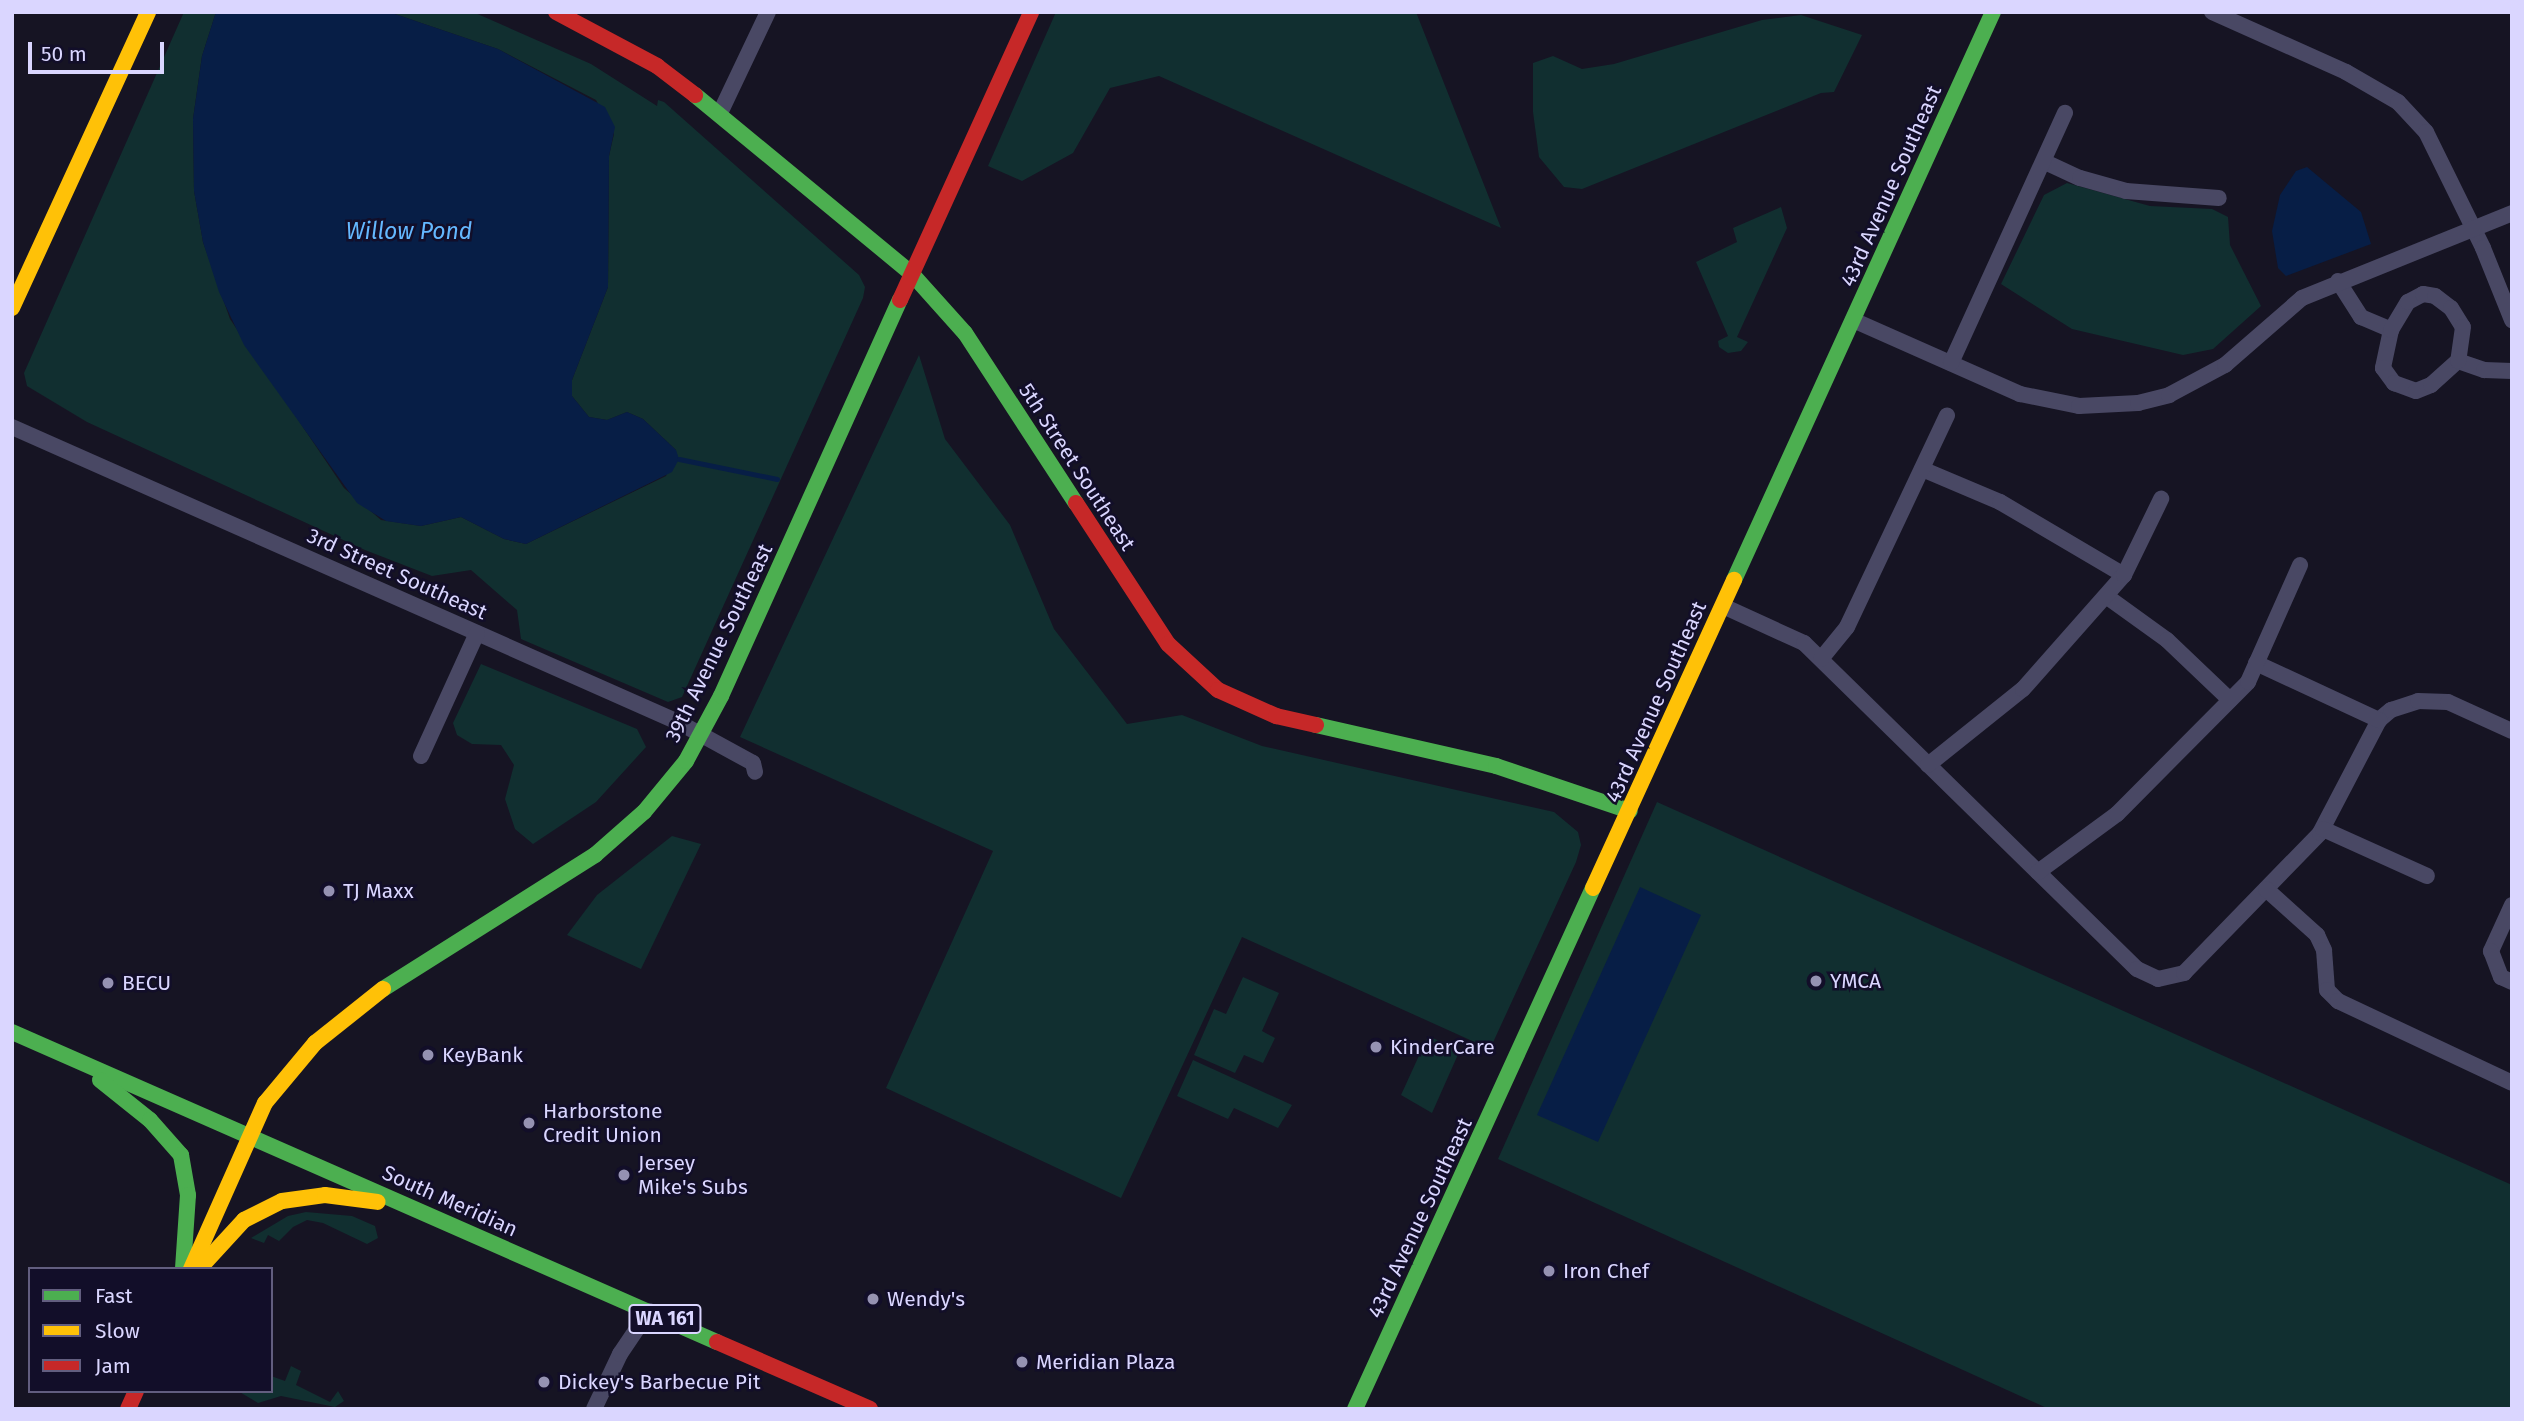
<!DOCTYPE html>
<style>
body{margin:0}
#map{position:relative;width:2524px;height:1421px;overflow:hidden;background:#161423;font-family:"Fira Sans",sans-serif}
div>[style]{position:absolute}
.green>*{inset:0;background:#112f30}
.water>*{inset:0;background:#071e46}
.stream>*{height:5px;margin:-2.5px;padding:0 2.5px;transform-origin:2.5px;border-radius:2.5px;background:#071e46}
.street>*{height:16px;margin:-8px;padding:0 8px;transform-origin:8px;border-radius:8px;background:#494864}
.fast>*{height:16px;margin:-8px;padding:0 8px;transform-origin:8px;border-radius:8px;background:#4caf50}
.slow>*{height:16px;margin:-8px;padding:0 8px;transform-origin:8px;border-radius:8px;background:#ffc107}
.jam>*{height:16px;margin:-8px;padding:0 8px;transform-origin:8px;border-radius:8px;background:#c62828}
.dots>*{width:19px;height:19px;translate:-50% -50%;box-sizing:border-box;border:4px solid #120e29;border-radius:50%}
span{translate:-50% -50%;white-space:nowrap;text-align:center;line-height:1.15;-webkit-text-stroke:5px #120e29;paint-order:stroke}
.shield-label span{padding:2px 5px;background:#120e29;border:2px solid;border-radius:5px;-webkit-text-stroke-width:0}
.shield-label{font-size:19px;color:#dad6ff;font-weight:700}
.street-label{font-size:21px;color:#dad6ff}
.poi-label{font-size:21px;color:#dad6ff}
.left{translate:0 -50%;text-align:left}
.water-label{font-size:23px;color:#64b8ff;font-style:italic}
.frame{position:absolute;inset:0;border:14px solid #dad6ff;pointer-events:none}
.legend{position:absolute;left:28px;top:1267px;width:245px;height:126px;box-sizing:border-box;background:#120e29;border:2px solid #625e7f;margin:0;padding:9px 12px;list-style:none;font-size:21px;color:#dad6ff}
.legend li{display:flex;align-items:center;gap:14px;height:35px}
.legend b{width:35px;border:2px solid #625e7f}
.scale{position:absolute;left:28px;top:42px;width:136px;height:32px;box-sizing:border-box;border:4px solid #dad6ff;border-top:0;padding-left:9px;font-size:21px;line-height:24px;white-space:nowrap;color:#dad6ff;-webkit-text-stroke:5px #120e29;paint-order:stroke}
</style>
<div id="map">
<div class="green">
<div style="clip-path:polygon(184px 12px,216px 12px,202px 56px,193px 119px,194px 191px,203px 242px,230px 319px,344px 488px,381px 520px,421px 526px,461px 517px,504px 539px,526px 544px,666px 476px,676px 450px,643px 419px,627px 412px,607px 420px,589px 417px,572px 396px,572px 380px,608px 287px,609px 156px,614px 134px,596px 100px,498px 49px,389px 12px,473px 12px,591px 64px,657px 106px,658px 100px,664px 102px,859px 275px,865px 287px,863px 298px,682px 697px,668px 702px,521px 639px,517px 610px,471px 570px,432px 576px,365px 550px,87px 422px,27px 386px,24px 373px)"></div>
<div style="clip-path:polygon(1056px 12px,1416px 12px,1501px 228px,1159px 76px,1110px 88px,1073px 153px,1022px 181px,988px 166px)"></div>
<div style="clip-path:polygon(1801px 15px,1862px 35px,1834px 92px,1821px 93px,1582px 189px,1564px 187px,1539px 157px,1533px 112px,1533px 63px,1553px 56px,1582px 69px,1614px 64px,1762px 20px)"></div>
<div style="clip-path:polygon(2067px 183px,2150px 206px,2212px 209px,2228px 217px,2230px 245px,2261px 306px,2213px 349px,2183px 355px,2072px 329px,2001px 284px,2044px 195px)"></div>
<div style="clip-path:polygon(1781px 207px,1787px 228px,1737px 337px,1748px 342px,1741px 351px,1728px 353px,1719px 347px,1718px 341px,1728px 336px,1696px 262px,1737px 242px,1733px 228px)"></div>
<div style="clip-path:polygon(919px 355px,945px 439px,1010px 525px,1054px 629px,1127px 724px,1182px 715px,1262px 746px,1554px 812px,1578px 832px,1581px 845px,1576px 862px,1490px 1049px,1242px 937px,1121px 1198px,886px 1088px,993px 851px,740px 737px)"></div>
<div style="clip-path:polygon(481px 664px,637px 729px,646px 747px,596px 802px,533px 844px,515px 829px,505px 799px,514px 765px,501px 745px,472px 744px,457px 735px,453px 723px)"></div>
<div style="clip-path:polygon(1657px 802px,2512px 1185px,2512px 1409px,2049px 1409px,1498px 1159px)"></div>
<div style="clip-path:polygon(672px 836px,701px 844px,641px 969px,567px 935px,597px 895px)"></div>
<div style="clip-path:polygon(1243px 977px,1279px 993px,1262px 1031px,1275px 1038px,1263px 1063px,1244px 1055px,1235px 1073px,1194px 1055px,1214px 1009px,1226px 1014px)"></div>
<div style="clip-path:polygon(1428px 1036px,1460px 1050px,1432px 1113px,1401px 1095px)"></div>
<div style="clip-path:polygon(1193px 1060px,1292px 1105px,1278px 1128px,1234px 1108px,1228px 1119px,1177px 1096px)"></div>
<div style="clip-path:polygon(306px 1212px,352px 1216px,375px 1226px,378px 1238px,367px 1244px,323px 1223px,307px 1220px,293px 1227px,279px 1241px,268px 1235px,264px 1243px,251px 1238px,288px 1216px)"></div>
<div style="clip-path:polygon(291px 1366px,301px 1371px,296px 1385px,330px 1402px,338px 1391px,344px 1401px,335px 1407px,281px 1396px,258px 1403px,238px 1391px,271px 1391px,271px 1376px,285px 1381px)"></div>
</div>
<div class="water">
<div style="clip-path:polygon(216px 12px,389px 12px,498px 49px,605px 107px,615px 127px,609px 156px,608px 287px,572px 380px,572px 396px,589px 417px,607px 420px,627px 412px,643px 419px,676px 450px,679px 459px,672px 472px,526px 544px,504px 539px,461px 517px,421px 526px,386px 521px,357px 503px,244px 345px,219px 292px,203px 242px,194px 191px,193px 119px,202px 56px)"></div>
<div style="clip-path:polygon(2307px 167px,2361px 212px,2371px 244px,2286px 276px,2278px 268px,2272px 231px,2280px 195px,2296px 171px)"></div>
<div style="clip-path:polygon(1640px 887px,1701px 915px,1598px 1142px,1537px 1115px)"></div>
</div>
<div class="stream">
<div style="left:679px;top:459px;width:100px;rotate:11.5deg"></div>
</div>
<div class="street">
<div style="left:2212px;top:12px;width:147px;rotate:24.1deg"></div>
<div style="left:2346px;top:72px;width:60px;rotate:30deg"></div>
<div style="left:2398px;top:102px;width:41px;rotate:47deg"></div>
<div style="left:2426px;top:132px;width:129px;rotate:63.8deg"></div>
<div style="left:2483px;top:248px;width:78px;rotate:68.1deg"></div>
<div style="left:720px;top:113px;width:112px;rotate:-64.6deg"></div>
<div style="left:2045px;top:162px;width:38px;rotate:25deg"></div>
<div style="left:2080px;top:178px;width:48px;rotate:15.8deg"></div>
<div style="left:2126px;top:191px;width:93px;rotate:4.3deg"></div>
<div style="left:2338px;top:281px;width:43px;rotate:57.4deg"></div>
<div style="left:2361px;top:317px;width:33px;rotate:23deg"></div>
<div style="left:2391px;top:330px;width:39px;rotate:102deg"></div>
<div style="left:2383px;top:368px;width:19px;rotate:54deg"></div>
<div style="left:2394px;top:383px;width:23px;rotate:20deg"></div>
<div style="left:2416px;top:391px;width:16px;rotate:-22deg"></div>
<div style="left:2431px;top:385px;width:36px;rotate:-42deg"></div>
<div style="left:2458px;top:361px;width:28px;rotate:19deg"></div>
<div style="left:2484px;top:370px;width:28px;rotate:2deg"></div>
<div style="left:1853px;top:320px;width:183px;rotate:23.9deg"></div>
<div style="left:2020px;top:394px;width:60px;rotate:11.5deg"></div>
<div style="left:2079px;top:406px;width:59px;rotate:-2.9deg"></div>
<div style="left:2138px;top:403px;width:32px;rotate:-14deg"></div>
<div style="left:2169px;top:395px;width:64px;rotate:-28.2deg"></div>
<div style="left:2225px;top:365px;width:102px;rotate:-41deg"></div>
<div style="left:2302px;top:298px;width:227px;rotate:-22deg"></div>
<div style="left:2391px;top:330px;width:33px;rotate:-59deg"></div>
<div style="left:2408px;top:302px;width:17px;rotate:-28deg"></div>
<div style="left:2423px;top:294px;width:12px;rotate:9deg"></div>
<div style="left:2435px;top:296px;width:20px;rotate:37deg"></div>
<div style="left:2451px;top:308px;width:22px;rotate:58deg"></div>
<div style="left:2463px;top:327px;width:34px;rotate:98deg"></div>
<div style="left:1951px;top:363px;width:275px;rotate:-65.5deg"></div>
<div style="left:12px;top:427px;width:728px;rotate:23.89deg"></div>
<div style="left:678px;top:722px;width:85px;rotate:28.7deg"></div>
<div style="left:753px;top:763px;width:9px;rotate:77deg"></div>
<div style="left:1922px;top:469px;width:85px;rotate:22.9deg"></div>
<div style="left:2000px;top:502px;width:144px;rotate:30.5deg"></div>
<div style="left:2106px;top:596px;width:75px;rotate:35.8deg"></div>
<div style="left:2167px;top:640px;width:87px;rotate:43.6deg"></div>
<div style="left:1723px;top:606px;width:89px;rotate:24.6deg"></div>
<div style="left:1804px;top:643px;width:466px;rotate:44.4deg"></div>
<div style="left:2137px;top:969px;width:23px;rotate:25deg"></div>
<div style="left:2158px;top:979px;width:27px;rotate:-13deg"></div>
<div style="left:2184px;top:973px;width:195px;rotate:-45.8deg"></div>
<div style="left:2320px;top:833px;width:127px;rotate:-62.4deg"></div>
<div style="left:2379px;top:720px;width:16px;rotate:-40deg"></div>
<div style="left:2391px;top:710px;width:28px;rotate:-18deg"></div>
<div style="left:2418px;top:701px;width:30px;rotate:2deg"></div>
<div style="left:2448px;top:702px;width:70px;rotate:24.4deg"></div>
<div style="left:1821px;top:659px;width:41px;rotate:-50.9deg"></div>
<div style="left:1847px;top:627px;width:234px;rotate:-64.7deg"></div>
<div style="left:2256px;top:663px;width:136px;rotate:24.9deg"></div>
<div style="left:421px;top:756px;width:135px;rotate:-65.5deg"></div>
<div style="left:1928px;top:765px;width:122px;rotate:-38.7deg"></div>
<div style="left:2023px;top:689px;width:152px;rotate:-48.5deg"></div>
<div style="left:2124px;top:575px;width:85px;rotate:-64deg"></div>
<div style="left:2323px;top:829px;width:114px;rotate:24.3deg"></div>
<div style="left:2038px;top:872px;width:98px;rotate:-36.3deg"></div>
<div style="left:2117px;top:814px;width:186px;rotate:-45.2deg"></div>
<div style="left:2248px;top:682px;width:128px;rotate:-66deg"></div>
<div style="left:2266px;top:889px;width:69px;rotate:42deg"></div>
<div style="left:2317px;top:935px;width:17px;rotate:65deg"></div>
<div style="left:2324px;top:950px;width:40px;rotate:85.7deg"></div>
<div style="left:2327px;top:990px;width:16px;rotate:45deg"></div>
<div style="left:2338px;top:1001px;width:192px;rotate:25.2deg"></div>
<div style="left:2512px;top:905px;width:51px;rotate:114.5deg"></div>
<div style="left:2491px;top:951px;width:28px;rotate:69deg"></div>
<div style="left:2501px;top:977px;width:12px;rotate:24deg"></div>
<div style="left:594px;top:1409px;width:61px;rotate:-64.7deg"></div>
<div style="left:620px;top:1354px;width:52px;rotate:-56deg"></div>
</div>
<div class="fast">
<div style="left:695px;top:95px;width:281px;rotate:39.5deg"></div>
<div style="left:912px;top:274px;width:79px;rotate:48.1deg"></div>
<div style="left:965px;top:333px;width:203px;rotate:56.9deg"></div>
<div style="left:1734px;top:580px;width:624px;rotate:-65.49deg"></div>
<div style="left:1316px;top:725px;width:185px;rotate:12.8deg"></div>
<div style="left:1496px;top:766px;width:141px;rotate:18.6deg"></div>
<div style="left:383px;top:989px;width:251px;rotate:-32.3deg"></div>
<div style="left:595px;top:855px;width:65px;rotate:-41.3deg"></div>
<div style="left:644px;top:812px;width:66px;rotate:-50.5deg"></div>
<div style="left:686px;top:761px;width:74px;rotate:-61.7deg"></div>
<div style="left:721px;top:696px;width:435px;rotate:-65.7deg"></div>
<div style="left:12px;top:1032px;width:770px;rotate:23.74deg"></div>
<div style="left:100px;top:1080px;width:64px;rotate:38.7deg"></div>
<div style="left:150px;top:1120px;width:47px;rotate:48.5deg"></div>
<div style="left:181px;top:1155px;width:41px;rotate:80.1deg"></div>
<div style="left:188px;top:1195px;width:74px;rotate:93.9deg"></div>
<div style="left:1355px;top:1409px;width:573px;rotate:-65.45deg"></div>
</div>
<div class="slow">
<div style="left:12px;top:308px;width:326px;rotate:-65.3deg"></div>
<div style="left:1593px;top:888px;width:339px;rotate:-65.4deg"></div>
<div style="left:191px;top:1269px;width:182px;rotate:-66deg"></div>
<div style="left:265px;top:1103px;width:78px;rotate:-50.2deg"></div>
<div style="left:315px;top:1043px;width:87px;rotate:-38.5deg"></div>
<div style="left:199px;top:1269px;width:67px;rotate:-47.4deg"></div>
<div style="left:244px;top:1220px;width:42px;rotate:-26.6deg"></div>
<div style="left:282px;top:1201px;width:43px;rotate:-7.9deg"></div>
<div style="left:325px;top:1195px;width:53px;rotate:7.5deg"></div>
</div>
<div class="jam">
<div style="left:556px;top:12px;width:115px;rotate:28.1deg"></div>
<div style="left:657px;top:66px;width:48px;rotate:37.3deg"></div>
<div style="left:900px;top:300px;width:316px;rotate:-65.5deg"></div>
<div style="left:1076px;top:503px;width:168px;rotate:56.9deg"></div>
<div style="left:1168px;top:644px;width:68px;rotate:42.6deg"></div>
<div style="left:1218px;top:690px;width:64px;rotate:24.1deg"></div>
<div style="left:1276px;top:716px;width:41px;rotate:12.7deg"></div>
<div style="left:717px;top:1342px;width:167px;rotate:23.6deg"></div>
<div style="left:128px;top:1409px;width:20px;rotate:-66deg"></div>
</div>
<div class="dots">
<div style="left:329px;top:891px;background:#9592b2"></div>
<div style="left:1816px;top:981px;background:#9592b2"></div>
<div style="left:108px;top:983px;background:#9592b2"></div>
<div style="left:1376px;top:1047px;background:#9592b2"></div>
<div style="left:428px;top:1055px;background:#9592b2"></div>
<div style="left:529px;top:1123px;background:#9592b2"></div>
<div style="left:624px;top:1175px;background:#9592b2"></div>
<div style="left:1549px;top:1271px;background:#9592b2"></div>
<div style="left:873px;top:1299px;background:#9592b2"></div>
<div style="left:1022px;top:1362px;background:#9592b2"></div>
<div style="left:544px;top:1382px;background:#9592b2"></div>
</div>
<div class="shield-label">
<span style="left:665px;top:1319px">WA 161</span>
</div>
<div class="street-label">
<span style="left:1891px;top:186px;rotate:-66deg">43rd Avenue Southeast</span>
<span style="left:1077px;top:467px;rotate:57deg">5th Street Southeast</span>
<span style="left:397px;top:574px;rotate:24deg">3rd Street Southeast</span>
<span style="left:719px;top:643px;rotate:-64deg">39th Avenue Southeast</span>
<span style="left:1656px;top:702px;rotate:-66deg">43rd Avenue Southeast</span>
<span style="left:450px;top:1201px;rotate:24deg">South Meridian</span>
<span style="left:1420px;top:1218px;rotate:-65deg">43rd Avenue Southeast</span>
</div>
<div class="poi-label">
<span class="left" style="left:343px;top:891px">TJ Maxx</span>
<span class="left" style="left:1830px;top:981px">YMCA</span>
<span class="left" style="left:122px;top:983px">BECU</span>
<span class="left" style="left:1390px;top:1047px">KinderCare</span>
<span class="left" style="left:442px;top:1055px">KeyBank</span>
<span class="left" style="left:543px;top:1123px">Harborstone<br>Credit Union</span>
<span class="left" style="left:638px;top:1175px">Jersey<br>Mike's Subs</span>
<span class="left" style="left:1563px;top:1271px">Iron Chef</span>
<span class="left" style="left:887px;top:1299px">Wendy's</span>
<span class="left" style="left:1036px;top:1362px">Meridian Plaza</span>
<span class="left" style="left:558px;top:1382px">Dickey's Barbecue Pit</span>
</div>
<div class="water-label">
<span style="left:409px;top:231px">Willow Pond</span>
</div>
<div class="frame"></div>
<ul class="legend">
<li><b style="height:9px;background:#4caf50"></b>Fast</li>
<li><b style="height:9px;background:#ffc107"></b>Slow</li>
<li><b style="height:9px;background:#c62828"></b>Jam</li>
</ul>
<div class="scale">50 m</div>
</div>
